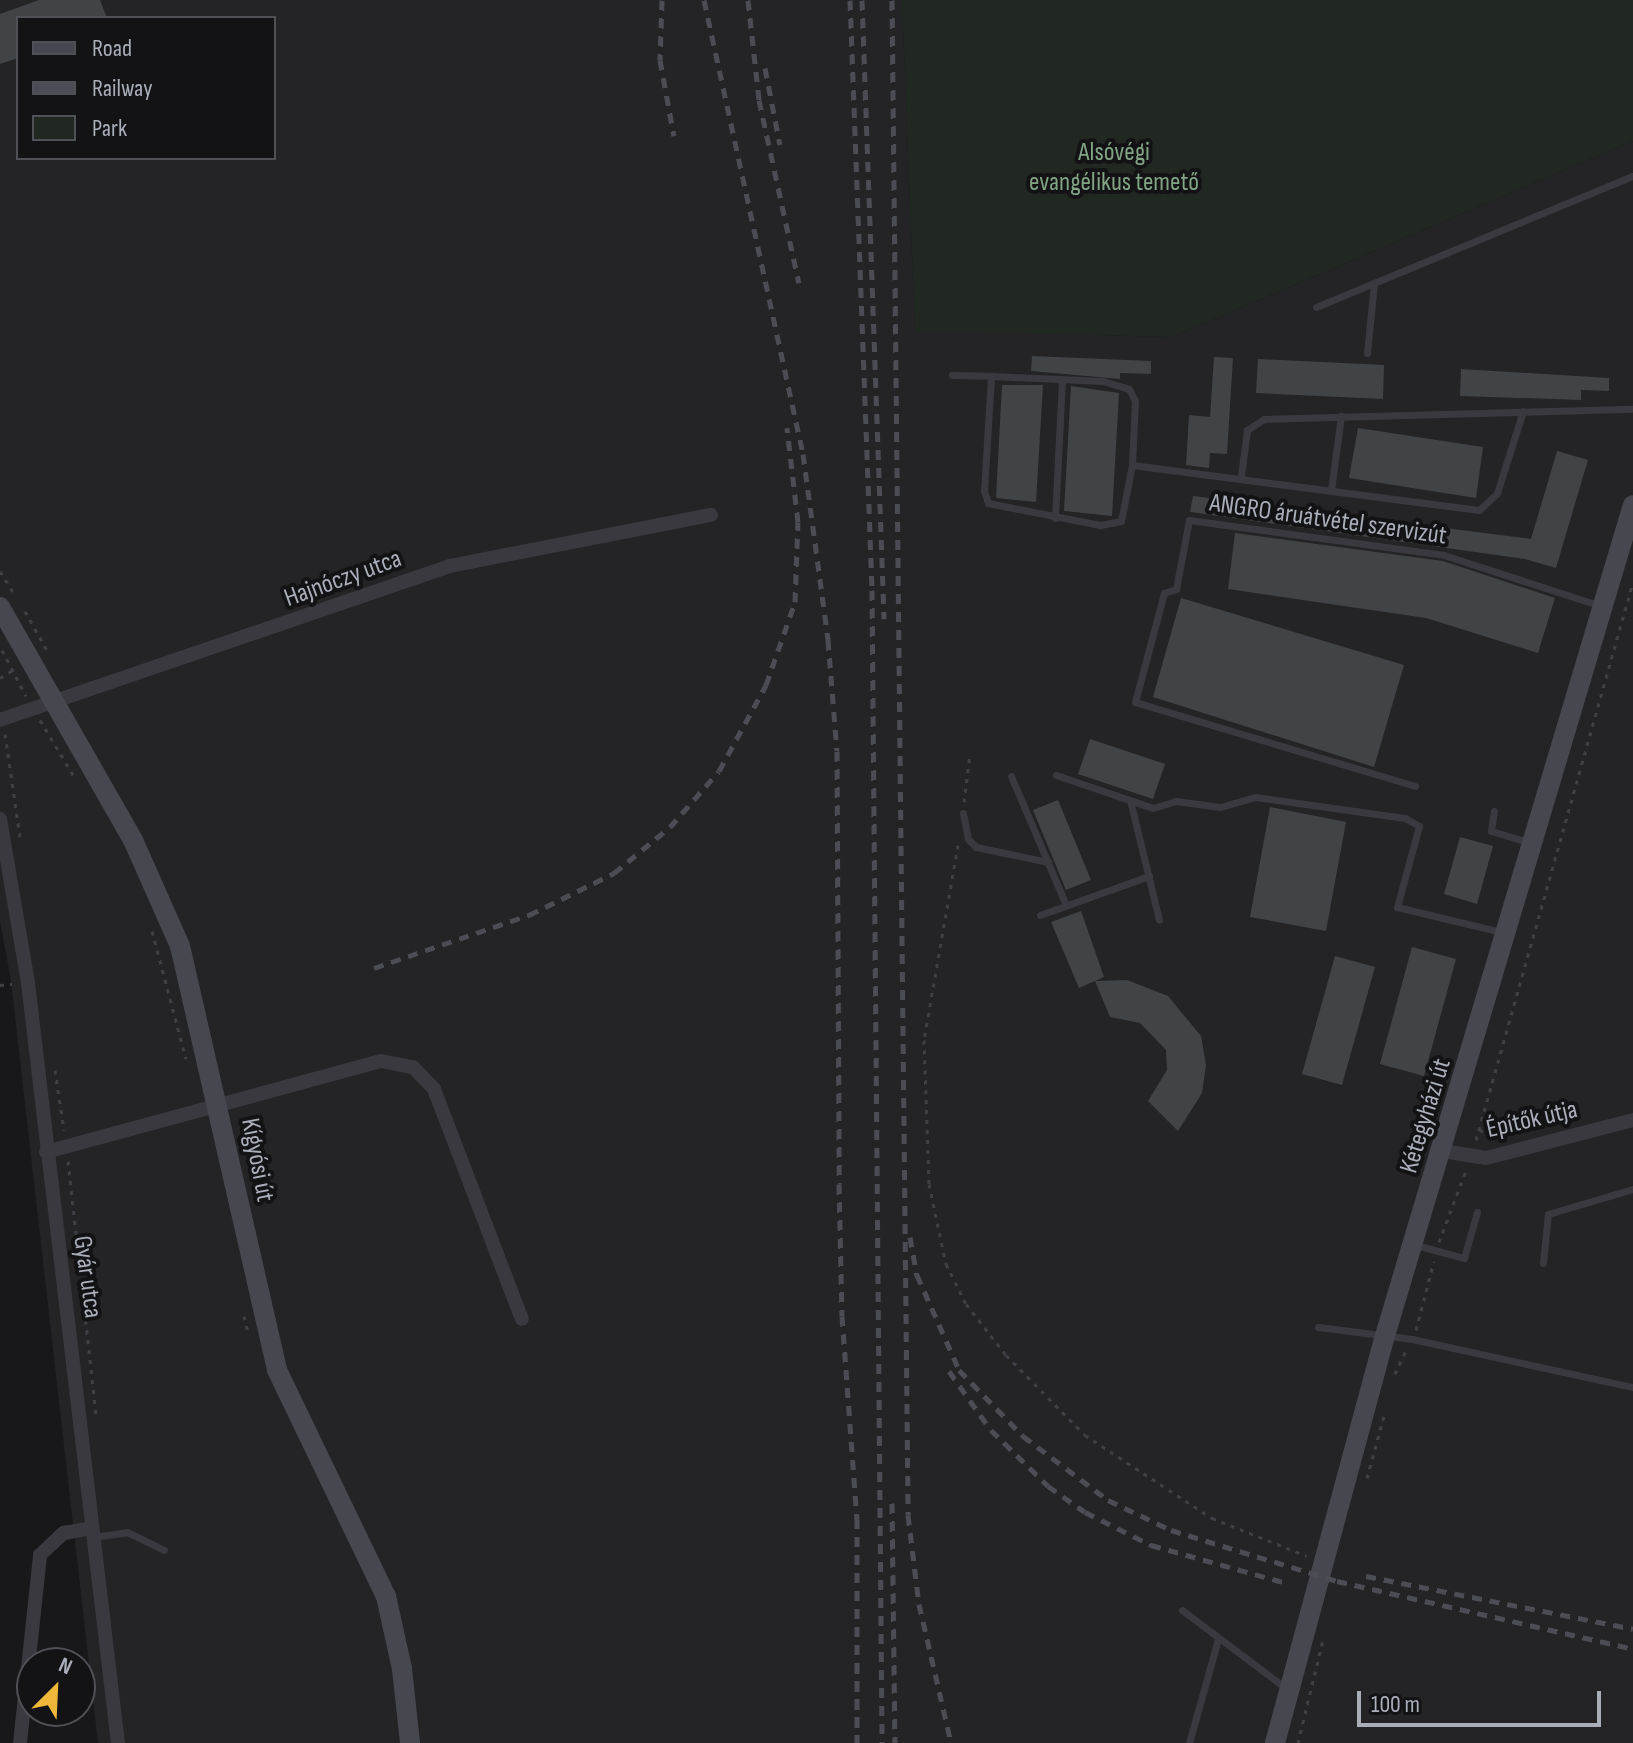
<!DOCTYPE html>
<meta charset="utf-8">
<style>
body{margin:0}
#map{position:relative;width:1633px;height:1743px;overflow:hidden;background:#18181a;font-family:"Sofia Sans Condensed",sans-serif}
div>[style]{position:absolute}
.built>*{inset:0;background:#242427}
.green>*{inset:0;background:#202821}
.building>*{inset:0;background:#424347}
.path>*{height:3px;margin-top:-1.5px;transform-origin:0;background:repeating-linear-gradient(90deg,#3f4046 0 4px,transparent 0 10px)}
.lane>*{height:7px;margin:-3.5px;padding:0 3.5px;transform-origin:3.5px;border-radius:3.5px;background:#39393f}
.street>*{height:14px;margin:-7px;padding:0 7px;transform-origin:7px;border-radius:7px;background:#39393f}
.secondary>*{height:20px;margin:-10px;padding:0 10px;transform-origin:10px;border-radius:10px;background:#47484f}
.rail>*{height:5px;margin-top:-2.5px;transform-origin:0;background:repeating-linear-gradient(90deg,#4c4d54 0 10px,transparent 0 18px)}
span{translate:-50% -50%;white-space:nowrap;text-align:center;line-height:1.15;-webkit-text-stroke:8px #131315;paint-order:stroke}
.park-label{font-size:26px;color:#81a485}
.street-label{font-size:26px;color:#aaaeb9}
.legend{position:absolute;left:16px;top:16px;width:260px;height:144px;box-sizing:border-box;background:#131315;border:2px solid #4f5157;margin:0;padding:10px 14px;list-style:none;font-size:24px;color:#aaaeb9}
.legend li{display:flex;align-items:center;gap:16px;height:40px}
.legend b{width:40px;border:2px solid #4f5157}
.north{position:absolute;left:16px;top:1647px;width:80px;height:80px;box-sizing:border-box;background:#131315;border:2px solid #4f5157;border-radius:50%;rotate:24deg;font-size:22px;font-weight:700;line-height:32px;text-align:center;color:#aaaeb9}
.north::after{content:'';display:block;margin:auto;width:28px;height:36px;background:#efb73a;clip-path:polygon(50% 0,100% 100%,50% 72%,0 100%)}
.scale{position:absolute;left:1357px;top:1691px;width:244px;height:36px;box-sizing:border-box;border:4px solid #aaaeb9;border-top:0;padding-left:10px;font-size:24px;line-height:28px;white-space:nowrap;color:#aaaeb9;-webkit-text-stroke:6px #131315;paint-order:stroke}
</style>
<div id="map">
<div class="built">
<div style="clip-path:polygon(evenodd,0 0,902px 0,915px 330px,1172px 337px,1633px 141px,1633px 1743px,98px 1743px,11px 981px,0 921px,0 0,18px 18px,274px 18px,274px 158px,18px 158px,18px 18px)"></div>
</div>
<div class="green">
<div style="clip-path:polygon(902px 0,1633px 0,1633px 141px,1172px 337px,915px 331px)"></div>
</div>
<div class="building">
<div style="clip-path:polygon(39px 0,100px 0,107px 18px,18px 18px,18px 58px,0 64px,0 14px)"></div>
<div style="clip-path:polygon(1032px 356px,1151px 361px,1151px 374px,1120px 373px,1120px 379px,1031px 371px)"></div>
<div style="clip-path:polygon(1214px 357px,1233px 358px,1227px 454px,1210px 453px,1209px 468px,1186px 465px,1189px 415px,1210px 417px)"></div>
<div style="clip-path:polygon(1258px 359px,1384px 365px,1383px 399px,1256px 393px)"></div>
<div style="clip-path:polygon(1461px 369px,1609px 378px,1609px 391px,1581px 390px,1581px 400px,1460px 396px)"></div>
<div style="clip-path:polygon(1002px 385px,1043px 385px,1036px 502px,996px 498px)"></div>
<div style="clip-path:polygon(1071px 386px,1119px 393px,1112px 516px,1064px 511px)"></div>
<div style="clip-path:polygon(1358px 428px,1483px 447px,1476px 498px,1349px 478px)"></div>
<div style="clip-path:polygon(1557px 451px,1588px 460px,1556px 568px,1525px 559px,1190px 512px,1193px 496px,1531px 539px)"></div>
<div style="clip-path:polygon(1235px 533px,1443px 561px,1555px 598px,1538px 653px,1426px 618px,1228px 589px)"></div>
<div style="clip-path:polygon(1181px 598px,1404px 665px,1374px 767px,1153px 697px)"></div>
<div style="clip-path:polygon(1090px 739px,1165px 764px,1153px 799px,1078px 774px)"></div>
<div style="clip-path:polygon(1058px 800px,1091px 880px,1066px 890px,1033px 810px)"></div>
<div style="clip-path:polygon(1270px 807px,1346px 822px,1326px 931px,1250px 917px)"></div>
<div style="clip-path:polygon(1460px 837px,1493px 846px,1477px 904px,1444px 894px)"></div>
<div style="clip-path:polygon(1081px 911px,1104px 977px,1079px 988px,1051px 922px)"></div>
<div style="clip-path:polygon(1412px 947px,1456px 959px,1424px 1076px,1380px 1064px)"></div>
<div style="clip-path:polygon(1335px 956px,1375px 967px,1342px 1085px,1302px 1074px)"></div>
<div style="clip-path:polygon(1127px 980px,1168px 996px,1201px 1036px,1206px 1065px,1202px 1093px,1178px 1131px,1148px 1101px,1167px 1070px,1166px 1050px,1140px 1023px,1110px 1017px,1095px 981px)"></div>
</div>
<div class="path">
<div style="left:0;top:571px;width:28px;rotate:58deg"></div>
<div style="left:25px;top:611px;width:47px;rotate:60.7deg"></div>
<div style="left:2px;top:650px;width:52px;rotate:62.4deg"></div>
<div style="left:0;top:678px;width:15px;rotate:-32deg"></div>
<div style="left:40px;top:720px;width:64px;rotate:59deg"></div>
<div style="left:5px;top:734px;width:104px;rotate:81.7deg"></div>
<div style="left:964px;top:802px;width:48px;rotate:-82.9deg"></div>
<div style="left:958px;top:845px;width:198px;rotate:99.9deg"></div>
<div style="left:924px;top:1040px;width:144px;rotate:88deg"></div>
<div style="left:929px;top:1184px;width:82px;rotate:78deg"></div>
<div style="left:946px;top:1264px;width:45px;rotate:63.4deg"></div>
<div style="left:966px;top:1304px;width:65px;rotate:51.9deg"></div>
<div style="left:1006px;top:1355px;width:112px;rotate:45.4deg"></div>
<div style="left:1085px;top:1435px;width:152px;rotate:33.2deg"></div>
<div style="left:1212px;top:1518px;width:102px;rotate:21.8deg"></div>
<div style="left:152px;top:931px;width:132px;rotate:75.1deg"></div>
<div style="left:0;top:985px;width:12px;rotate:-5deg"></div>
<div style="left:55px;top:1070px;width:61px;rotate:81.5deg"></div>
<div style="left:1479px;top:1130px;width:27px;rotate:13deg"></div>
<div style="left:1476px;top:1140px;width:580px;rotate:-74.29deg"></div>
<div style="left:68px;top:1161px;width:257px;rotate:83.7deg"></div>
<div style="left:1439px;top:1242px;width:77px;rotate:-69.4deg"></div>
<div style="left:244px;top:1316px;width:16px;rotate:76deg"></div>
<div style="left:1416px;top:1330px;width:71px;rotate:-75.4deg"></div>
<div style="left:1395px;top:1374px;width:29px;rotate:-65deg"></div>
<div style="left:1367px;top:1478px;width:64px;rotate:-74.7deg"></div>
<div style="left:1298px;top:1743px;width:106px;rotate:-76.4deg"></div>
</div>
<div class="lane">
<div style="left:1316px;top:307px;width:343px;rotate:-22.5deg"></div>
<div style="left:1367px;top:353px;width:70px;rotate:-84.3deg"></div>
<div style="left:952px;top:375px;width:39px;rotate:1deg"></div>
<div style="left:991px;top:376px;width:112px;rotate:2.6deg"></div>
<div style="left:1103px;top:381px;width:27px;rotate:17deg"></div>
<div style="left:1129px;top:389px;width:13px;rotate:63deg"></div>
<div style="left:1135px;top:401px;width:64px;rotate:92.7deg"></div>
<div style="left:1132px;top:465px;width:57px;rotate:101.1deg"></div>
<div style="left:1121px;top:521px;width:21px;rotate:169deg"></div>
<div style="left:1100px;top:525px;width:114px;rotate:-168.9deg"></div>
<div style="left:988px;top:503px;width:13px;rotate:-108deg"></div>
<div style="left:984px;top:491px;width:115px;rotate:-86.5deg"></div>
<div style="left:1132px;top:465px;width:350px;rotate:7.4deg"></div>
<div style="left:1479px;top:510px;width:25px;rotate:-43deg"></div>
<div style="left:1497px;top:493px;width:86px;rotate:-72.4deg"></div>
<div style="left:1241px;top:476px;width:46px;rotate:-82.6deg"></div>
<div style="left:1247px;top:430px;width:20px;rotate:-33deg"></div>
<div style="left:1264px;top:419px;width:369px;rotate:-1.6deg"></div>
<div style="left:1331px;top:490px;width:75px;rotate:-82.3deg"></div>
<div style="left:1055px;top:518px;width:139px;rotate:-87.1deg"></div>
<div style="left:1056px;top:775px;width:102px;rotate:18.8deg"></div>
<div style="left:1153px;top:808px;width:24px;rotate:-17deg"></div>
<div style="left:1176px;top:801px;width:44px;rotate:7.8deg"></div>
<div style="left:1220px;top:807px;width:36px;rotate:-16deg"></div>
<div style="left:1255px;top:797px;width:151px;rotate:8deg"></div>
<div style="left:1405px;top:818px;width:16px;rotate:30deg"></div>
<div style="left:1419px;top:826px;width:84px;rotate:105.2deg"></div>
<div style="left:1397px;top:907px;width:111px;rotate:13.5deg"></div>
<div style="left:1011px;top:776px;width:140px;rotate:66.9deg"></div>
<div style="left:1415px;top:786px;width:292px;rotate:-163.3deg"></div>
<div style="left:1135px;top:702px;width:113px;rotate:-75.1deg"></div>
<div style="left:1164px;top:593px;width:13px;rotate:-18deg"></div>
<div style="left:1176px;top:589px;width:70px;rotate:-79.3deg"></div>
<div style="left:1189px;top:520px;width:257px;rotate:7.8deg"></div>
<div style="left:1444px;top:555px;width:165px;rotate:18deg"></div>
<div style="left:1130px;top:800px;width:123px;rotate:76.4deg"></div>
<div style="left:1494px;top:811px;width:20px;rotate:99deg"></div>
<div style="left:1491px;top:831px;width:43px;rotate:16.3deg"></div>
<div style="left:963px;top:813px;width:26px;rotate:79deg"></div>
<div style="left:968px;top:839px;width:11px;rotate:45deg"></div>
<div style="left:976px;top:847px;width:74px;rotate:11.8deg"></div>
<div style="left:1040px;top:915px;width:116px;rotate:-19.7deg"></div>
<div style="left:1416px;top:1245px;width:50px;rotate:15.2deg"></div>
<div style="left:1464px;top:1258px;width:48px;rotate:-74.2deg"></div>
<div style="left:1543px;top:1263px;width:49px;rotate:-84.2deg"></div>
<div style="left:1548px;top:1214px;width:89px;rotate:-16.4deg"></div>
<div style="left:1318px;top:1327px;width:95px;rotate:7.3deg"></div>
<div style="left:1412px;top:1339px;width:226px;rotate:12.3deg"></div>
<div style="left:93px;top:1537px;width:34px;rotate:-8deg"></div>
<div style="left:127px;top:1532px;width:41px;rotate:25.9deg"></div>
<div style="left:1182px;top:1610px;width:131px;rotate:37deg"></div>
<div style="left:1189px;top:1743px;width:108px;rotate:-74.4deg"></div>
</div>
<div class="street">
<div style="left:0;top:720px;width:476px;rotate:-18.9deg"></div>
<div style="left:450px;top:566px;width:266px;rotate:-11.1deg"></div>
<div style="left:0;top:819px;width:166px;rotate:80.3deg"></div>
<div style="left:28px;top:983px;width:765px;rotate:83.25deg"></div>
<div style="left:1443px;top:1151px;width:44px;rotate:9.2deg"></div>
<div style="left:1486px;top:1158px;width:152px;rotate:-14.5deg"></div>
<div style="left:46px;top:1152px;width:347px;rotate:-15.2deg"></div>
<div style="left:381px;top:1061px;width:33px;rotate:11deg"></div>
<div style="left:413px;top:1067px;width:30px;rotate:46deg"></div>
<div style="left:434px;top:1089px;width:246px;rotate:69.1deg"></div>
<div style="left:20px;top:1743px;width:189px;rotate:-83.9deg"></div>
<div style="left:40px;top:1555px;width:33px;rotate:-43deg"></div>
<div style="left:64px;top:1533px;width:28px;rotate:-10deg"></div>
</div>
<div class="secondary">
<div style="left:0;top:607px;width:268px;rotate:60.3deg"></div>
<div style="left:133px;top:840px;width:116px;rotate:66.1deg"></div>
<div style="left:180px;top:946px;width:435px;rotate:77.1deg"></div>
<div style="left:277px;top:1370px;width:251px;rotate:64.3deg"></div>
<div style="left:386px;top:1596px;width:75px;rotate:77.6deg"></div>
<div style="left:402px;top:1669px;width:74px;rotate:83.8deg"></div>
<div style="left:1275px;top:1743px;width:418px;rotate:-74.9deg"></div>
<div style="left:1384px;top:1339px;width:870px;rotate:-73.38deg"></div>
</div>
<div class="rail">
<div style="left:662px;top:0;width:60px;rotate:91.9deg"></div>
<div style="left:660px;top:60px;width:77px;rotate:79.6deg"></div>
<div style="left:704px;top:0;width:465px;rotate:77.7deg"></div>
<div style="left:803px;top:454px;width:188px;rotate:82.3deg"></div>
<div style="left:828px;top:640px;width:111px;rotate:85.4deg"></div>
<div style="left:837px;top:751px;width:433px;rotate:89.7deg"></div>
<div style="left:839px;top:1184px;width:132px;rotate:88.7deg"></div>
<div style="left:842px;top:1316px;width:204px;rotate:85.8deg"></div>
<div style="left:857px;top:1519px;width:224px;rotate:90deg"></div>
<div style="left:748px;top:0;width:101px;rotate:83.7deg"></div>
<div style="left:759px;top:100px;width:187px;rotate:77.7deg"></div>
<div style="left:850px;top:0;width:590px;rotate:87.86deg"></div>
<div style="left:872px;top:590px;width:1153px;rotate:89.5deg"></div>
<div style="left:862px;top:0;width:619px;rotate:87.96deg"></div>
<div style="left:892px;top:0;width:1515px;rotate:89.39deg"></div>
<div style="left:908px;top:1515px;width:90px;rotate:83deg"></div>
<div style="left:919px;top:1604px;width:143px;rotate:77deg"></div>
<div style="left:765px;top:68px;width:78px;rotate:79deg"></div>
<div style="left:374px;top:968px;width:164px;rotate:-18.9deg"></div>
<div style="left:529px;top:915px;width:95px;rotate:-26.3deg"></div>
<div style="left:614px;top:873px;width:72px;rotate:-39.4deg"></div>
<div style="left:670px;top:827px;width:74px;rotate:-48.8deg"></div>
<div style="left:719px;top:771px;width:98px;rotate:-61.3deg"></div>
<div style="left:766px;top:685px;width:88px;rotate:-70.7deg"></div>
<div style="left:795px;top:602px;width:80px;rotate:-87.9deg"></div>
<div style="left:798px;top:522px;width:95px;rotate:-96.7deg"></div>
<div style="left:910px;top:1237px;width:39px;rotate:80deg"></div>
<div style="left:917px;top:1275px;width:104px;rotate:66.1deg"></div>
<div style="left:959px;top:1370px;width:92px;rotate:45.9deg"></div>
<div style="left:1023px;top:1436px;width:106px;rotate:37deg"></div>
<div style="left:1108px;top:1500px;width:70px;rotate:25.5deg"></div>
<div style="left:1171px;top:1530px;width:174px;rotate:17.1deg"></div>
<div style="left:1337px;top:1581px;width:304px;rotate:12.9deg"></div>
<div style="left:949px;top:1371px;width:72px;rotate:54.6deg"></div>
<div style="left:991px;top:1430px;width:80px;rotate:44.5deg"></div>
<div style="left:1048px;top:1486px;width:45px;rotate:35.1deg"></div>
<div style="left:1085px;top:1512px;width:74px;rotate:26.6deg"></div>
<div style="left:1151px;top:1545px;width:140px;rotate:15.7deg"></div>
<div style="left:892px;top:1503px;width:240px;rotate:89.3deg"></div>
<div style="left:1366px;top:1576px;width:272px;rotate:11.2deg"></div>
</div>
<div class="park-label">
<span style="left:1114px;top:168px">Alsóvégi<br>evangélikus temető</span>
</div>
<div class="street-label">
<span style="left:1328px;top:520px;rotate:8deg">ANGRO áruátvétel szervizút</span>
<span style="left:343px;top:579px;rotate:-20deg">Hajnóczy utca</span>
<span style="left:1426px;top:1116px;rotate:-73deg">Kétegyházi út</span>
<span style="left:1532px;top:1120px;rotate:-13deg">Építők útja</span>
<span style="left:257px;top:1160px;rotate:79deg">Kígyósi út</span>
<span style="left:87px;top:1277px;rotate:82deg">Gyár utca</span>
</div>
<ul class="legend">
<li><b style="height:10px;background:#47484f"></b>Road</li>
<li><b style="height:10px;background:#4c4d54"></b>Railway</li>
<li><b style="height:22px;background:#202821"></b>Park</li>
</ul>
<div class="north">N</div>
<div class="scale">100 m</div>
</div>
